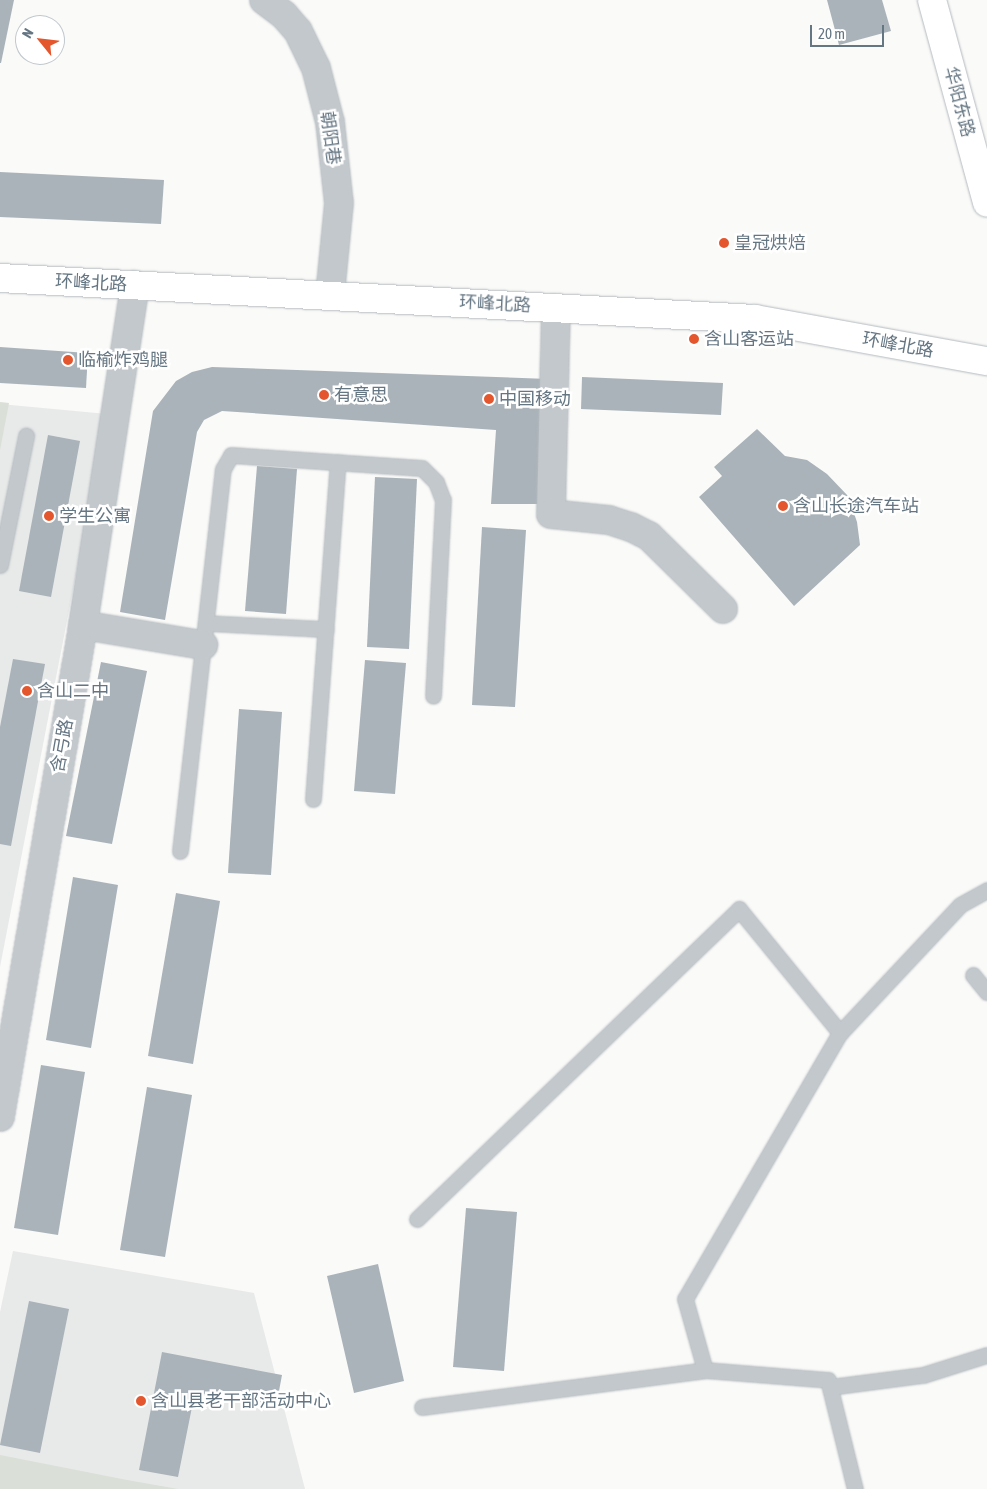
<!DOCTYPE html>
<meta charset="utf-8">
<style>
body{margin:0}
#map{position:relative;width:987px;height:1489px;overflow:hidden;background:#fafaf8;font-family:"Asap Condensed","Noto Sans SC",sans-serif}
div>[style]{position:absolute}
.built>*{inset:0;background:#e8e9e9}
.green>*{inset:0;background:#dadfd7}
.building>*{inset:0;background:#aab3b9}
.roads{filter:drop-shadow(0 0 1px #b3babf) drop-shadow(0 0 1px #b3babf)}
.lane>*{height:15px;margin:-7.5px;padding:0 7.5px;transform-origin:7.5px;border-radius:7.5px;background:#c3c8cc}
.street>*{height:28px;margin:-14px;padding:0 14px;transform-origin:14px;border-radius:14px;background:#c3c8cc}
.secondary>*{height:28px;margin:-14px;padding:0 14px;transform-origin:14px;border-radius:14px;background:#fff}
.dots>*{width:14px;height:14px;translate:-50% -50%;box-sizing:border-box;border:2px solid #fff;border-radius:50%}
span{translate:-50% -50%;white-space:nowrap;text-align:center;line-height:1.15;-webkit-text-stroke:5px #fff;paint-order:stroke}
.street-label{font-size:18px;color:#657683}
.poi-label{font-size:18px;color:#657683}
.left{translate:0 -50%;text-align:left}
.north{position:absolute;left:15px;top:15px;width:50px;height:50px;box-sizing:border-box;background:#fff;border:1px solid #c1c8cd;border-radius:50%;rotate:299deg;font-size:14px;font-weight:700;line-height:20px;text-align:center;color:#657683}
.north::after{content:'';display:block;margin:auto;width:18px;height:22px;background:#e4572e;clip-path:polygon(50% 0,100% 100%,50% 72%,0 100%)}
.scale{position:absolute;left:810px;top:25px;width:74px;height:22px;box-sizing:border-box;border:2px solid #657683;border-top:0;padding-left:6px;font-size:15px;line-height:18px;white-space:nowrap;color:#657683;-webkit-text-stroke:4px #fff;paint-order:stroke}
</style>
<div id="map">
<div class="built">
<div style="clip-path:polygon(0 404px,107px 414px,0 967px)"></div>
<div style="clip-path:polygon(13px 1251px,254px 1293px,305px 1489px,0 1489px,0 1312px)"></div>
</div>
<div class="green">
<div style="clip-path:polygon(0 402px,9px 403px,0 450px)"></div>
<div style="clip-path:polygon(0 1455px,127px 1480px,178px 1489px,0 1489px)"></div>
</div>
<div class="building">
<div style="clip-path:polygon(0 0,14px 0,1px 63px,0 63px)"></div>
<div style="clip-path:polygon(827px 0,882px 0,891px 31px,839px 45px)"></div>
<div style="clip-path:polygon(0 172px,164px 180px,161px 224px,0 217px)"></div>
<div style="clip-path:polygon(0 347px,88px 353px,86px 388px,0 383px)"></div>
<div style="clip-path:polygon(212px 367px,549px 379px,541px 504px,491px 504px,496px 430px,222px 411px,204px 420px,197px 432px,165px 620px,120px 612px,153px 411px,176px 381px,192px 372px)"></div>
<div style="clip-path:polygon(582px 377px,723px 383px,721px 415px,581px 409px)"></div>
<div style="clip-path:polygon(757px 429px,785px 456px,807px 460px,827px 474px,848px 496px,857px 522px,860px 545px,794px 606px,699px 497px,722px 476px,714px 467px)"></div>
<div style="clip-path:polygon(48px 435px,80px 441px,51px 597px,19px 591px)"></div>
<div style="clip-path:polygon(257px 466px,297px 469px,286px 614px,245px 611px)"></div>
<div style="clip-path:polygon(375px 477px,417px 479px,409px 649px,367px 647px)"></div>
<div style="clip-path:polygon(482px 527px,526px 530px,515px 707px,472px 705px)"></div>
<div style="clip-path:polygon(13px 659px,45px 664px,11px 846px,0 844px,0 727px)"></div>
<div style="clip-path:polygon(365px 660px,406px 663px,395px 794px,354px 791px)"></div>
<div style="clip-path:polygon(101px 662px,147px 671px,112px 844px,66px 836px)"></div>
<div style="clip-path:polygon(239px 709px,282px 712px,271px 875px,228px 873px)"></div>
<div style="clip-path:polygon(73px 877px,118px 885px,91px 1048px,46px 1040px)"></div>
<div style="clip-path:polygon(176px 893px,220px 901px,193px 1064px,148px 1056px)"></div>
<div style="clip-path:polygon(41px 1065px,85px 1072px,58px 1235px,14px 1228px)"></div>
<div style="clip-path:polygon(147px 1087px,192px 1095px,165px 1257px,120px 1250px)"></div>
<div style="clip-path:polygon(466px 1208px,517px 1212px,504px 1371px,453px 1367px)"></div>
<div style="clip-path:polygon(378px 1264px,404px 1381px,354px 1393px,327px 1276px)"></div>
<div style="clip-path:polygon(29px 1301px,69px 1309px,40px 1453px,0 1445px)"></div>
<div style="clip-path:polygon(162px 1352px,282px 1375px,276px 1407px,195px 1392px,178px 1477px,139px 1470px)"></div>
</div>
<div class="roads">
<div class="lane">
<div style="left:0;top:565px;width:132px;rotate:-78.6deg"></div>
<div style="left:206px;top:623px;width:120px;rotate:2.9deg"></div>
<div style="left:313px;top:799px;width:338px;rotate:-85.8deg"></div>
<div style="left:180px;top:851px;width:384px;rotate:-83.6deg"></div>
<div style="left:223px;top:469px;width:16px;rotate:-60deg"></div>
<div style="left:231px;top:455px;width:191px;rotate:3.9deg"></div>
<div style="left:422px;top:468px;width:20px;rotate:45deg"></div>
<div style="left:436px;top:482px;width:19px;rotate:69deg"></div>
<div style="left:443px;top:500px;width:196px;rotate:92.9deg"></div>
<div style="left:973px;top:975px;width:22px;rotate:51deg"></div>
<div style="left:417px;top:1219px;width:447px;rotate:-43.9deg"></div>
<div style="left:739px;top:909px;width:160px;rotate:50.8deg"></div>
<div style="left:705px;top:1370px;width:74px;rotate:-105.7deg"></div>
<div style="left:685px;top:1299px;width:308px;rotate:-59.8deg"></div>
<div style="left:840px;top:1033px;width:175px;rotate:-46.8deg"></div>
<div style="left:960px;top:905px;width:31px;rotate:-29deg"></div>
<div style="left:830px;top:1387px;width:94px;rotate:-7.4deg"></div>
<div style="left:923px;top:1375px;width:67px;rotate:-17.4deg"></div>
<div style="left:422px;top:1407px;width:285px;rotate:-7.4deg"></div>
<div style="left:705px;top:1370px;width:123px;rotate:4.6deg"></div>
<div style="left:828px;top:1380px;width:112px;rotate:76.1deg"></div>
</div>
<div class="street">
<div style="left:264px;top:0;width:25px;rotate:37deg"></div>
<div style="left:284px;top:15px;width:21px;rotate:49deg"></div>
<div style="left:298px;top:31px;width:41px;rotate:64.1deg"></div>
<div style="left:316px;top:68px;width:56px;rotate:75.5deg"></div>
<div style="left:330px;top:122px;width:81px;rotate:83.7deg"></div>
<div style="left:339px;top:203px;width:92px;rotate:95.6deg"></div>
<div style="left:556px;top:308px;width:206px;rotate:91.4deg"></div>
<div style="left:551px;top:514px;width:58px;rotate:5.9deg"></div>
<div style="left:609px;top:520px;width:23px;rotate:18deg"></div>
<div style="left:631px;top:527px;width:20px;rotate:27deg"></div>
<div style="left:649px;top:536px;width:104px;rotate:44.6deg"></div>
<div style="left:83px;top:625px;width:122px;rotate:9.5deg"></div>
<div style="left:0;top:1117px;width:499px;rotate:-80.4deg"></div>
<div style="left:83px;top:625px;width:344px;rotate:-81.3deg"></div>
</div>
<div class="secondary">
<div style="left:932px;top:0;width:210px;rotate:74.8deg"></div>
<div style="left:0;top:278px;width:756px;rotate:3.11deg"></div>
<div style="left:755px;top:319px;width:236px;rotate:10.3deg"></div>
</div>
</div>
<div class="dots">
<div style="left:724px;top:243px;background:#e4572e"></div>
<div style="left:694px;top:339px;background:#e4572e"></div>
<div style="left:68px;top:360px;background:#e4572e"></div>
<div style="left:324px;top:395px;background:#e4572e"></div>
<div style="left:489px;top:399px;background:#e4572e"></div>
<div style="left:783px;top:506px;background:#e4572e"></div>
<div style="left:49px;top:516px;background:#e4572e"></div>
<div style="left:27px;top:691px;background:#e4572e"></div>
<div style="left:141px;top:1401px;background:#e4572e"></div>
</div>
<div class="street-label">
<span style="left:959px;top:102px;rotate:75deg">华阳东路</span>
<span style="left:330px;top:138px;rotate:82deg">朝阳巷</span>
<span style="left:91px;top:283px;rotate:3deg">环峰北路</span>
<span style="left:495px;top:304px;rotate:3deg">环峰北路</span>
<span style="left:898px;top:345px;rotate:10deg">环峰北路</span>
<span style="left:62px;top:746px;rotate:-80deg">含弓路</span>
</div>
<div class="poi-label">
<span class="left" style="left:734px;top:243px">皇冠烘焙</span>
<span class="left" style="left:704px;top:339px">含山客运站</span>
<span class="left" style="left:78px;top:360px">临榆炸鸡腿</span>
<span class="left" style="left:334px;top:395px">有意思</span>
<span class="left" style="left:499px;top:399px">中国移动</span>
<span class="left" style="left:793px;top:506px">含山长途汽车站</span>
<span class="left" style="left:59px;top:516px">学生公寓</span>
<span class="left" style="left:37px;top:691px">含山二中</span>
<span class="left" style="left:151px;top:1401px">含山县老干部活动中心</span>
</div>
<div class="north">N</div>
<div class="scale">20 m</div>
</div>
